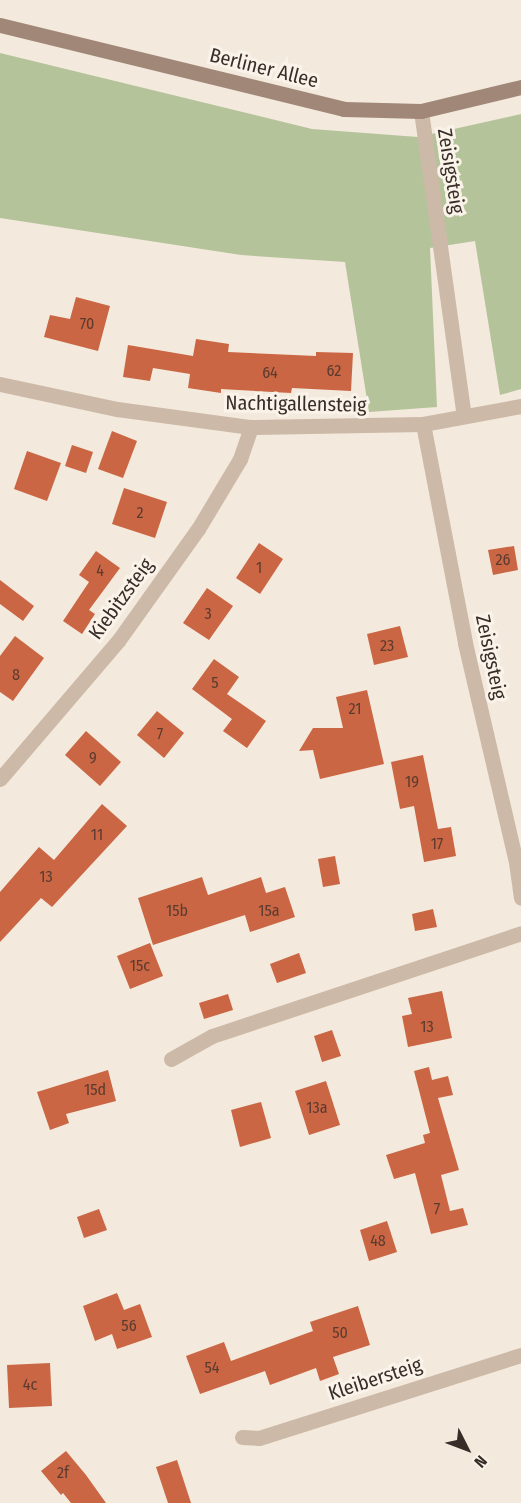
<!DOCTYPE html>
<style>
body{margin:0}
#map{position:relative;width:521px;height:1503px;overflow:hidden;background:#f3e9dc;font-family:"Fira Sans Condensed",sans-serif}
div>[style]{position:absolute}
.green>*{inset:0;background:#b5c39b}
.building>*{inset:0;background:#ca6643}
.minor>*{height:15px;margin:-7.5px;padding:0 7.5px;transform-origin:7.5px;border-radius:7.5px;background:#ccb9a7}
.secondary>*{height:15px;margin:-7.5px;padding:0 7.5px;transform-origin:7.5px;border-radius:7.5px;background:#a08778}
span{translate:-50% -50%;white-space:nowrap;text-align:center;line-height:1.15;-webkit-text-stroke:6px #faf3e9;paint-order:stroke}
.number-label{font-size:16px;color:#5c3b2f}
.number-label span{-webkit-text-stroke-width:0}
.street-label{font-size:20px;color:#382d28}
.north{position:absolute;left:437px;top:1419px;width:60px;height:60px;-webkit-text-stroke:4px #faf3e9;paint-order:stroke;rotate:132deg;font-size:16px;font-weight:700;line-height:24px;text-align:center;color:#382d28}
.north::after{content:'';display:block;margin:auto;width:21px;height:27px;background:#382d28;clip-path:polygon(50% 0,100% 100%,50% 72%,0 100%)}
</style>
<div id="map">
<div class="green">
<div style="clip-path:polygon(0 53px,312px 129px,418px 137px,521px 114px,521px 389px,500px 395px,475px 241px,430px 248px,437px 407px,369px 412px,345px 262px,241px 255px,0 218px)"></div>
</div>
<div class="building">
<div style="clip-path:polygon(76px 297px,110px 306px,98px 351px,44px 337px,50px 315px,70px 319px)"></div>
<div style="clip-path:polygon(196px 339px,229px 344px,228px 352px,316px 356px,316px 352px,353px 353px,351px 391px,292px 388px,291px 393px,221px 389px,221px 393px,188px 388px,190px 374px,153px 368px,150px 381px,123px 377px,128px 345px,193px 356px)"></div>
<div style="clip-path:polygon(112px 431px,137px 441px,123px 478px,98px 469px)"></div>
<div style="clip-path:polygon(72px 445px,93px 452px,86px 473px,65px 466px)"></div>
<div style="clip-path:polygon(27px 451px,61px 463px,47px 501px,14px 489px)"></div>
<div style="clip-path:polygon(124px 488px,167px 502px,155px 538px,112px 524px)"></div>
<div style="clip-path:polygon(259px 543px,283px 559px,260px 594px,236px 578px)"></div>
<div style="clip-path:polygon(514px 546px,518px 570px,493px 575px,488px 550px)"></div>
<div style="clip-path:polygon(96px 551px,120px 568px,89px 610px,95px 614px,82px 634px,63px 621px,89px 582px,79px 575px)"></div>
<div style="clip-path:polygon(0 580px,34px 606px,23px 621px,0 604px)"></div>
<div style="clip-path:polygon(207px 588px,233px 606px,209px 640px,183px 623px)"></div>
<div style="clip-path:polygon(400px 626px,408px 657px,374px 665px,367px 634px)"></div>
<div style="clip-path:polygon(15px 636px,44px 658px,13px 701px,0 692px,0 656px)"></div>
<div style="clip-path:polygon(214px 659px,239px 677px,227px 694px,266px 721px,247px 748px,223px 731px,232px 719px,192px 689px)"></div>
<div style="clip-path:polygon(367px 690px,384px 764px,320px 779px,313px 750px,299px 751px,313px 728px,343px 728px,336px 697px)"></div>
<div style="clip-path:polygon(157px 711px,184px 733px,164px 758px,137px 735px)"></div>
<div style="clip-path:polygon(86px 731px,121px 762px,100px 786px,65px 755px)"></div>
<div style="clip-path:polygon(423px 755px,438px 829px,451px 827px,456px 856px,424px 862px,414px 806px,400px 809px,391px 762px)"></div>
<div style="clip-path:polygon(102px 804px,127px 826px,52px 907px,41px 898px,0 942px,0 892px,39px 847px,54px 860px)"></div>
<div style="clip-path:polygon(335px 856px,340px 884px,323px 887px,318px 859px)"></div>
<div style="clip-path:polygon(202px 877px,208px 895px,261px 877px,266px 893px,285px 887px,295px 917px,250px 932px,245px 915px,153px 945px,138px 898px)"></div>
<div style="clip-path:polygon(433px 909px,437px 927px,415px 931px,412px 914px)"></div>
<div style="clip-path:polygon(150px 943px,163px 976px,130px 989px,117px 956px)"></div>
<div style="clip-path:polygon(299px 953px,306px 973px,277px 983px,270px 964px)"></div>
<div style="clip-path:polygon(442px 991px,452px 1038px,408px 1047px,402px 1016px,412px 1014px,408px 998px)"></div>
<div style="clip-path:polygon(228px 994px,233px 1010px,204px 1019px,199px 1003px)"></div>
<div style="clip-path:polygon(332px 1030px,341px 1056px,322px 1062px,314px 1036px)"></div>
<div style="clip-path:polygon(429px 1067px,432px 1080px,448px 1076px,453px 1095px,438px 1098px,459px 1170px,441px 1175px,450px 1211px,463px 1208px,468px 1225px,431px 1234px,415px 1173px,394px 1179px,386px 1155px,425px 1143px,423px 1135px,430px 1133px,414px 1071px)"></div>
<div style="clip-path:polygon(108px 1070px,116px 1101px,66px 1114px,69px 1123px,50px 1130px,37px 1092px)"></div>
<div style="clip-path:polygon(326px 1081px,340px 1125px,309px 1135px,295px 1091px)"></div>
<div style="clip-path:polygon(261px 1102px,271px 1138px,240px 1147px,231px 1110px)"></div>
<div style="clip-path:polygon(99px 1209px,107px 1230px,84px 1238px,77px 1217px)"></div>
<div style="clip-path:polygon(387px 1221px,397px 1252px,369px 1261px,360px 1230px)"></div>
<div style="clip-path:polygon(117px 1293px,124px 1310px,140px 1304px,152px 1337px,117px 1349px,112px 1334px,95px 1341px,83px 1306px)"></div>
<div style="clip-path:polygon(358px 1306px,370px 1345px,333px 1357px,339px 1374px,320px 1381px,316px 1368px,270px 1385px,265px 1371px,200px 1394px,186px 1356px,224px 1342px,231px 1361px,313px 1331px,310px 1322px)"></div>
<div style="clip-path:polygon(50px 1363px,52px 1406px,9px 1408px,7px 1365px)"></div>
<div style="clip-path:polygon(66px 1451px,86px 1475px,106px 1503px,71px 1503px,63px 1493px,61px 1495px,41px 1471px)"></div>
<div style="clip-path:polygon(177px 1460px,191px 1503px,168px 1503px,156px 1467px)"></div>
</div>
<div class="minor">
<div style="left:421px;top:111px;width:308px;rotate:82deg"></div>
<div style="left:0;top:384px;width:120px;rotate:12.1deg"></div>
<div style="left:117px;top:409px;width:135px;rotate:7.7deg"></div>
<div style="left:251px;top:427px;width:172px;rotate:-1deg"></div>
<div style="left:423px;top:424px;width:100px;rotate:-10.4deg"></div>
<div style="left:423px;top:424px;width:223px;rotate:79.1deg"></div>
<div style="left:465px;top:643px;width:225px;rotate:76.9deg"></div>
<div style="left:516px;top:862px;width:36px;rotate:82deg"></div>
<div style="left:0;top:779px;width:182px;rotate:-49.5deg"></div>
<div style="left:118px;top:641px;width:138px;rotate:-54.5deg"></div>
<div style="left:198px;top:529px;width:82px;rotate:-59deg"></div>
<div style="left:240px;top:459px;width:34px;rotate:-71deg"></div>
<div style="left:171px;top:1059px;width:47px;rotate:-29.3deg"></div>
<div style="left:212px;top:1036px;width:326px;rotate:-18.4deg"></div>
<div style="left:242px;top:1437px;width:17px;rotate:3deg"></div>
<div style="left:259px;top:1438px;width:275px;rotate:-17.6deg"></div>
</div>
<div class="secondary">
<div style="left:0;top:25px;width:354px;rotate:13.7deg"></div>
<div style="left:344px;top:109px;width:77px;rotate:1.5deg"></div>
<div style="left:421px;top:111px;width:103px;rotate:-13.5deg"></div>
</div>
<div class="number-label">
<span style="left:87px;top:324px">70</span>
<span style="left:334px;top:371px">62</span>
<span style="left:270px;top:373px">64</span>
<span style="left:140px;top:513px">2</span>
<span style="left:503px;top:560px">26</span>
<span style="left:259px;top:568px">1</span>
<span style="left:100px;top:571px">4</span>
<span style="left:208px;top:614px">3</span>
<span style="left:387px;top:646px">23</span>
<span style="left:16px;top:675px">8</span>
<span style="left:215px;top:683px">5</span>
<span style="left:355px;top:709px">21</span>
<span style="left:160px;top:734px">7</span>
<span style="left:93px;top:758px">9</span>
<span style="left:412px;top:782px">19</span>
<span style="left:97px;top:835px">11</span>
<span style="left:437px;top:844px">17</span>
<span style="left:46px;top:877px">13</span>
<span style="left:177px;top:911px">15b</span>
<span style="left:269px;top:911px">15a</span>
<span style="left:140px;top:966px">15c</span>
<span style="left:427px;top:1027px">13</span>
<span style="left:95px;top:1090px">15d</span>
<span style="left:317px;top:1108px">13a</span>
<span style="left:437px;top:1209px">7</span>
<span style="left:378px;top:1241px">48</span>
<span style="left:129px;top:1326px">56</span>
<span style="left:340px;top:1333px">50</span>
<span style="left:212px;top:1368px">54</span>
<span style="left:30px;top:1385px">4c</span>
<span style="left:63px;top:1473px">2f</span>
</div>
<div class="street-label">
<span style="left:264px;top:68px;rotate:14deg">Berliner Allee</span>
<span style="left:451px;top:171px;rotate:81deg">Zeisigsteig</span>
<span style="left:296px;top:404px;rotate:1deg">Nachtigallensteig</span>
<span style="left:121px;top:599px;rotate:-54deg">Kiebitzsteig</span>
<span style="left:491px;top:657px;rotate:78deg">Zeisigsteig</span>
<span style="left:375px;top:1379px;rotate:-18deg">Kleibersteig</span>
</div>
<div class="north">N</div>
</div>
